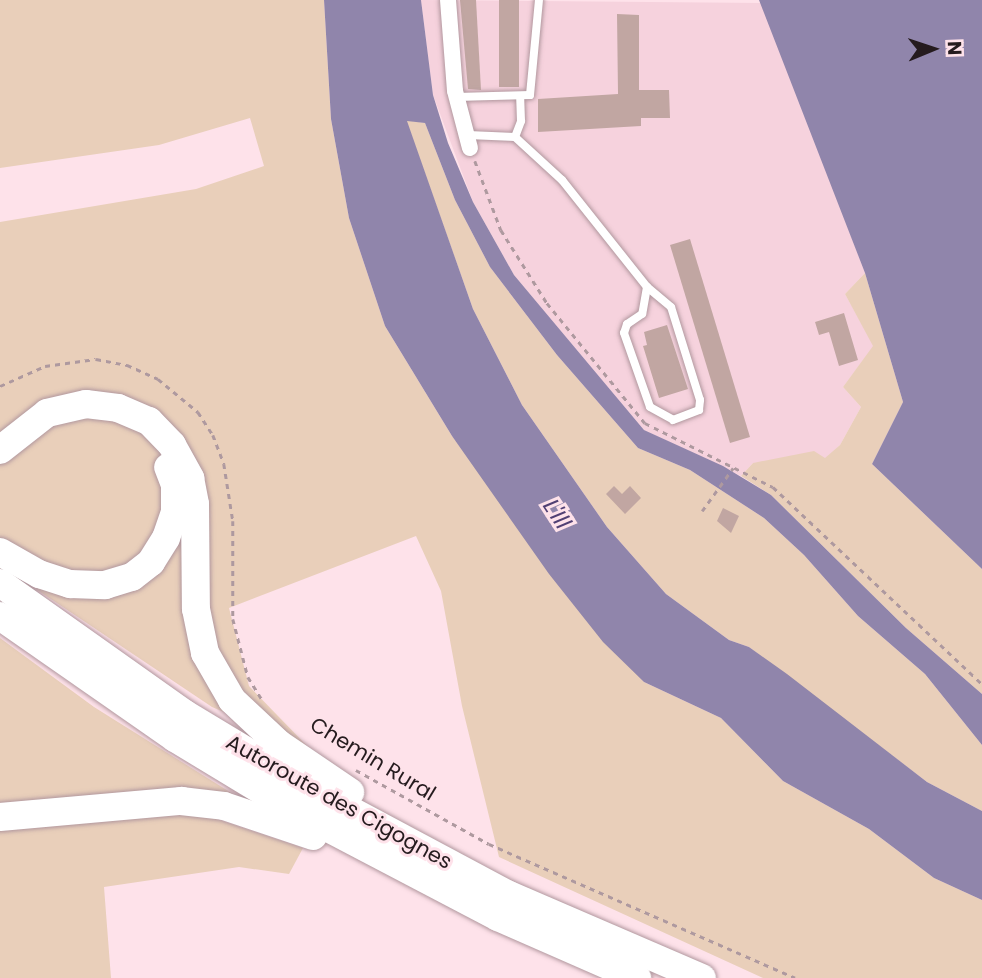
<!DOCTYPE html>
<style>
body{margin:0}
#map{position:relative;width:982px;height:978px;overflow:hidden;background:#fee2ea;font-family:Poppins,sans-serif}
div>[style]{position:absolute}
.built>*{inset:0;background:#f6d2dd}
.green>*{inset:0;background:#e9cfba}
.water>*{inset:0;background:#9085ab}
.building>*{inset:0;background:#c1a6a2}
.path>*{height:2.5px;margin-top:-1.25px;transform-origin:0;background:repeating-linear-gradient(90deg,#ae999f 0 5px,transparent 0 10px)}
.roads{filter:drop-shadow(0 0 2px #b1979e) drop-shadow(0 0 2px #b1979e)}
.lane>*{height:8px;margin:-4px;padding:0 4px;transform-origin:4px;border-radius:4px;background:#fff}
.street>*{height:16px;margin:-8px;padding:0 8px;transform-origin:8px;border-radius:8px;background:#fff}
.highway>*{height:28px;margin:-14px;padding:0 14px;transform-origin:14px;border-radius:14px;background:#fff}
span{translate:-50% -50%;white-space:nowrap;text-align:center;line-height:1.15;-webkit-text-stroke:6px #fee2ea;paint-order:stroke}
.street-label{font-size:21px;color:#251b1e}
.water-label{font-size:23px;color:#503f73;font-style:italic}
.north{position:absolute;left:898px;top:14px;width:70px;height:70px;-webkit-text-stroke:5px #fee2ea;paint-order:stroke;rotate:88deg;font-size:19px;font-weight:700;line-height:28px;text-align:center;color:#251b1e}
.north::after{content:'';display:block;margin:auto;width:24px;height:32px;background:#251b1e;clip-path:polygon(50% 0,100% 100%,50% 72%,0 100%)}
</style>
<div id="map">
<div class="built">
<div style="clip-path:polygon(421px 0,763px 3px,865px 273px,845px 294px,874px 346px,843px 387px,861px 407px,840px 445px,825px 459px,753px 463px,741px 476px,644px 430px,514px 275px,473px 202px,433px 95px)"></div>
</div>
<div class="green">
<div style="clip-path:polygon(0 0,324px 0,331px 119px,349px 218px,385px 326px,452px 436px,644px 682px,721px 718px,783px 781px,869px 829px,934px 878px,982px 900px,982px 978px,763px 978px,499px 857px,462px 706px,441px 591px,416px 536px,229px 608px,249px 686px,310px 749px,212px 707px,33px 587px,0 555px,0 222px,196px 189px,264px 166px,250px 118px,159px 145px,0 168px)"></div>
<div style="clip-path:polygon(406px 120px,425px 123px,455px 200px,490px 267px,557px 355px,638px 448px,690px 470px,764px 518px,804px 555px,858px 616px,925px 674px,982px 745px,982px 811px,927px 782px,749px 647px,729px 640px,666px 594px,607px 527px,522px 405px,473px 309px)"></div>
<div style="clip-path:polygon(865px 273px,903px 402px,872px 464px,982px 569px,982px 694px,906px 628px,771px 495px,741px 476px,753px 463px,814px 451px,825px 458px,840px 445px,861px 407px,843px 387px,873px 346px,845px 294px)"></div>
<div style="clip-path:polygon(0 638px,94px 707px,249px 804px,0 807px)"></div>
<div style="clip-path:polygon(190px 810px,303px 848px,289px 874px,239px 867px,104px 887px,111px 978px,0 978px,0 826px)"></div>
</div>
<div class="water">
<div style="clip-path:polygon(324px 0,421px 0,433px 95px,448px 143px,473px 202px,514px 275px,644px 430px,723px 466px,771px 495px,906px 628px,982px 694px,982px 745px,925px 674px,858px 616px,804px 555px,764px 518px,690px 470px,638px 448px,557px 355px,490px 267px,455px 200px,425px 123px,407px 121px,473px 309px,522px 405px,607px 527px,666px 594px,729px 640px,749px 647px,787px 674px,927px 782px,982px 811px,982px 900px,934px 878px,869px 829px,783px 781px,721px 718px,644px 682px,603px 642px,549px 574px,452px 436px,385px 326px,349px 218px,331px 119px)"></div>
<div style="clip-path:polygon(759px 0,982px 0,982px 569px,872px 464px,903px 402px,865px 273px)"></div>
</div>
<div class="building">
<div style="clip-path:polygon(460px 0,476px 0,481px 90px,468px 89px)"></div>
<div style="clip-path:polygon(499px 0,519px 0,519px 87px,499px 87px)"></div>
<div style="clip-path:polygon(617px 14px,639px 15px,639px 90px,669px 90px,670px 118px,641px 118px,641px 126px,538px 132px,538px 99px,618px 94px)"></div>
<div style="clip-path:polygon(690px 239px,750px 437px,730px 443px,670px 245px)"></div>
<div style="clip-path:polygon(844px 313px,858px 360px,839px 366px,829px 332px,819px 335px,815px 322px)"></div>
<div style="clip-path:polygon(667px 325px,688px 389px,659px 398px,643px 346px,647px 345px,644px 332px)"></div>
<div style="clip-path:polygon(614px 486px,622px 494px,630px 486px,641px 498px,625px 514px,606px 494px)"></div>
<div style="clip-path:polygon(723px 508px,739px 516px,731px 533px,717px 521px)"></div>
</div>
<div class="path">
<div style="left:475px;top:161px;width:74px;rotate:69.4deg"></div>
<div style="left:501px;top:230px;width:86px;rotate:57.8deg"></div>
<div style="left:547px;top:303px;width:155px;rotate:50.8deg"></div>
<div style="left:645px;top:423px;width:143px;rotate:26.6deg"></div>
<div style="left:773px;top:487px;width:287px;rotate:43.3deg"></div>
<div style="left:0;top:386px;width:49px;rotate:-24deg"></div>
<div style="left:45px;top:366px;width:51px;rotate:-7.8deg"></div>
<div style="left:96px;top:359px;width:32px;rotate:11deg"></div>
<div style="left:127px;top:365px;width:34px;rotate:24deg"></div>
<div style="left:158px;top:379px;width:52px;rotate:39.5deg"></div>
<div style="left:198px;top:412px;width:27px;rotate:57deg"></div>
<div style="left:213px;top:435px;width:31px;rotate:69deg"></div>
<div style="left:224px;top:464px;width:58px;rotate:81deg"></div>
<div style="left:233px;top:521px;width:98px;rotate:90deg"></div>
<div style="left:233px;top:619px;width:60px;rotate:75.5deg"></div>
<div style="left:248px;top:677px;width:26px;rotate:58deg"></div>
<div style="left:702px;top:511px;width:53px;rotate:-54.2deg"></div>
<div style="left:356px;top:770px;width:152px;rotate:29.1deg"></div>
<div style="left:489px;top:844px;width:334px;rotate:23.6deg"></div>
</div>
<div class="roads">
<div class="lane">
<div style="left:456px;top:97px;width:74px;rotate:-1.5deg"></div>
<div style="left:530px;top:95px;width:95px;rotate:-84.6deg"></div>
<div style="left:468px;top:135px;width:47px;rotate:2.4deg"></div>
<div style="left:515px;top:137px;width:64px;rotate:42.5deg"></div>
<div style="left:562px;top:180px;width:137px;rotate:51.5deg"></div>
<div style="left:647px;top:287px;width:27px;rotate:100deg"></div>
<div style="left:642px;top:314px;width:18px;rotate:146deg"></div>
<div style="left:627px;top:324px;width:9px;rotate:108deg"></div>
<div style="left:624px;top:333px;width:78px;rotate:70.6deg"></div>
<div style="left:650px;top:407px;width:26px;rotate:29deg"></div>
<div style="left:673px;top:420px;width:28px;rotate:-21deg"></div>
<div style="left:699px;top:410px;width:10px;rotate:-84deg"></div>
<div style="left:700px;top:400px;width:97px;rotate:-107.3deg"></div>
<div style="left:671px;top:307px;width:31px;rotate:-140deg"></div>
<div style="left:515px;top:137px;width:17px;rotate:-69deg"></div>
<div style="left:521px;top:121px;width:25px;rotate:-92deg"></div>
</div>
<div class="street">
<div style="left:448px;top:0;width:91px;rotate:85.6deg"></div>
<div style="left:455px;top:91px;width:59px;rotate:75.3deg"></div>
</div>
<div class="highway">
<div style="left:0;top:450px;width:60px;rotate:-38.2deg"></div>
<div style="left:47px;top:413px;width:40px;rotate:-13deg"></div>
<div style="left:86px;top:404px;width:32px;rotate:7deg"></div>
<div style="left:118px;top:408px;width:34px;rotate:23deg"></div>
<div style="left:149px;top:421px;width:33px;rotate:46deg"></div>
<div style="left:172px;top:445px;width:38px;rotate:61deg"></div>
<div style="left:190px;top:478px;width:26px;rotate:79deg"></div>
<div style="left:195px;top:504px;width:105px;rotate:89.5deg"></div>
<div style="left:196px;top:609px;width:45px;rotate:78.4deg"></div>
<div style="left:205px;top:653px;width:54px;rotate:60.1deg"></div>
<div style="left:232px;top:700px;width:64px;rotate:43.1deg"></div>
<div style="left:279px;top:744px;width:86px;rotate:34.1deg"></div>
<div style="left:0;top:552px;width:45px;rotate:29.4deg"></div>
<div style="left:39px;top:574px;width:33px;rotate:18deg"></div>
<div style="left:70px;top:584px;width:35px;rotate:2deg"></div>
<div style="left:105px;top:585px;width:28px;rotate:-17deg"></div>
<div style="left:132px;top:577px;width:24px;rotate:-38deg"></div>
<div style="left:151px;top:562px;width:28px;rotate:-58deg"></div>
<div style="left:166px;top:538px;width:28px;rotate:-71deg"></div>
<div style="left:175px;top:512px;width:27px;rotate:-90deg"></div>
<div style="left:175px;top:485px;width:19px;rotate:-111deg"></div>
<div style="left:0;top:583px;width:227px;rotate:35.3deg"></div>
<div style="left:185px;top:714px;width:135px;rotate:31.1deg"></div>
<div style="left:301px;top:784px;width:236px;rotate:28.1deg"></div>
<div style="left:509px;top:895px;width:210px;rotate:23.3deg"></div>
<div style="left:0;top:616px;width:213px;rotate:34.9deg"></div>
<div style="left:175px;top:738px;width:139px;rotate:31.2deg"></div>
<div style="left:294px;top:810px;width:230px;rotate:27.7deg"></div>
<div style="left:498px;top:917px;width:152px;rotate:23.7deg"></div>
<div style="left:0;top:817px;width:182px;rotate:-5.1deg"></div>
<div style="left:181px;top:801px;width:43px;rotate:6.6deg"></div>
<div style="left:224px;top:806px;width:94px;rotate:18.6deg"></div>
</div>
</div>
<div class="street-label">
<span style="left:373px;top:759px;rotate:31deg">Chemin Rural</span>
<span style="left:339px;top:802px;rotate:29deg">Autoroute des Cigognes</span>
</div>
<div class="water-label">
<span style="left:557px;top:514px;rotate:57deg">L'Ill</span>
</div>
<div class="north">N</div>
</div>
